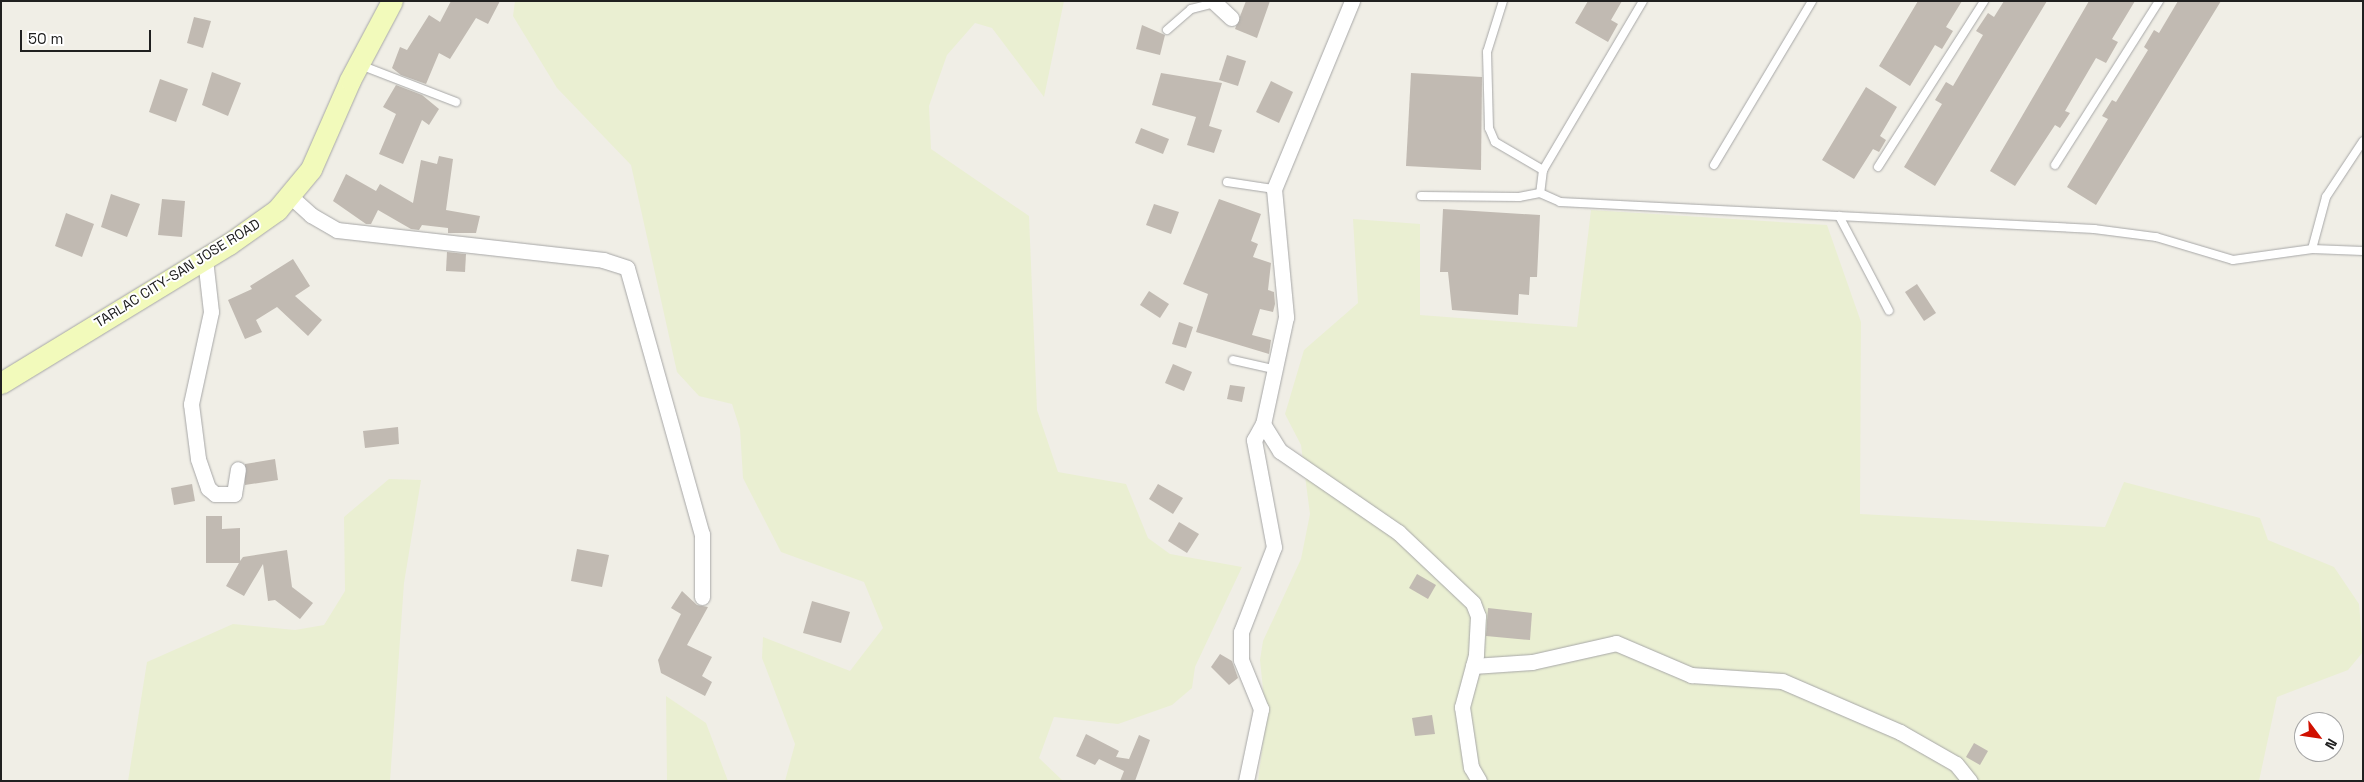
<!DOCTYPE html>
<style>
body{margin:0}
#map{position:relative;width:2364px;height:782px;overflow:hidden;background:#f0eee6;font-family:"Space Grotesk",sans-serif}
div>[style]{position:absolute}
.farmland>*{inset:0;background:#eaefd2}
.building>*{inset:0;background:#c1bab2}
.roads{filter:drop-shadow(0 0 1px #a7a7a7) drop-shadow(0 0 1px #a7a7a7)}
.service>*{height:8px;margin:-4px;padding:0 4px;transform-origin:4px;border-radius:4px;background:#fff}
.minor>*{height:15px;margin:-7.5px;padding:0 7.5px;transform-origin:7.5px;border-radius:7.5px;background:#fff}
.secondary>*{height:21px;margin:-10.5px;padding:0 10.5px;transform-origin:10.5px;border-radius:10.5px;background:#f2fabb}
span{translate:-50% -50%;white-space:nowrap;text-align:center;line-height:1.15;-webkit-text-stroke:4px #fff;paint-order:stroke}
.street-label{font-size:14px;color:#202020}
.frame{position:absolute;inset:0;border:2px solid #202020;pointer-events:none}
.north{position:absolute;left:2294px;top:712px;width:50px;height:50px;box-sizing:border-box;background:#fff;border:1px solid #a6a6a6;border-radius:50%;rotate:121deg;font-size:14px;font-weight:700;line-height:20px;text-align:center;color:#202020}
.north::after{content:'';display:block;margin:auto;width:18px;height:22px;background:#d01000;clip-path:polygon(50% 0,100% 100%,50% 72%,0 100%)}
.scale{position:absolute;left:20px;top:30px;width:131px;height:22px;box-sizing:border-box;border:2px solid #202020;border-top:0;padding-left:6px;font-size:15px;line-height:18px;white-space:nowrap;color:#202020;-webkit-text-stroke:4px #fff;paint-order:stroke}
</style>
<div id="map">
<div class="farmland">
<div style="clip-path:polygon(515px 1px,1064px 1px,1044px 97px,992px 28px,975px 23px,947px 55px,929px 106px,931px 149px,1029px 216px,1037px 410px,1058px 472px,1126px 484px,1148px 538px,1170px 554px,1242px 567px,1195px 667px,1192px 688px,1172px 705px,1118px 724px,1054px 717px,1039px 758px,1063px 781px,785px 781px,795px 744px,762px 658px,763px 637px,850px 671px,883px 628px,864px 582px,781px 552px,743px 478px,740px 429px,732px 404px,699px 396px,677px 372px,631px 165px,557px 88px,513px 16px)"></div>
<div style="clip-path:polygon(1591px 210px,1827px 225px,1861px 322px,1860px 514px,2105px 527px,2124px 482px,2260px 518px,2268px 540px,2334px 567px,2359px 604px,2363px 652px,2348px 670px,2277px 697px,2259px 781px,1258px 781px,1266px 718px,1260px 660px,1263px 641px,1301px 559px,1310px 514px,1301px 445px,1285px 414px,1304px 350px,1358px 303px,1353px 219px,1420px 224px,1420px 315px,1577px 327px)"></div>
<div style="clip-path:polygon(389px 479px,421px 480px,404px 583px,390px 781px,128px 781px,147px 662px,233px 624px,295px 630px,324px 625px,345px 591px,344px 517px)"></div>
<div style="clip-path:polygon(666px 696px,706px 723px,728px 781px,667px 781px)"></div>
</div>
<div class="building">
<div style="clip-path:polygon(451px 1px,500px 1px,488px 24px,476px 18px,450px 59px,439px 53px,426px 84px,401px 75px,392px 68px,400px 47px,407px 50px,429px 15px,440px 22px)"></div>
<div style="clip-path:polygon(1246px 1px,1270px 1px,1257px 38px,1235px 29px)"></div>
<div style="clip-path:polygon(1588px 1px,1622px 1px,1611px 20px,1618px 24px,1608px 42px,1575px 23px)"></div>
<div style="clip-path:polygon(1918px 1px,1962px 1px,1946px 27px,1953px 31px,1942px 49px,1935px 45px,1910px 86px,1879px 66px)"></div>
<div style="clip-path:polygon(2004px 1px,2047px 1px,1935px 186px,1904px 167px,1942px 104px,1935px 100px,1946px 82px,1953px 86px,1983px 35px,1976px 31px,1988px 13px,1994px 17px)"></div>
<div style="clip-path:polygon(2089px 1px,2135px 1px,2112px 39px,2118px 42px,2106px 63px,2096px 58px,2065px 111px,2070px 113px,2060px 128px,2055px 125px,2015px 186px,1990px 171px)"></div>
<div style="clip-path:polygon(2178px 1px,2221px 1px,2096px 205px,2067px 187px,2108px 119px,2102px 116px,2112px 100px,2116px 102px,2148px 50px,2144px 47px,2154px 30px,2159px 33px)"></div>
<div style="clip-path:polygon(194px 17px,211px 21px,203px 48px,187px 43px)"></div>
<div style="clip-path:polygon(1142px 25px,1165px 35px,1160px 55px,1136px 49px)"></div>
<div style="clip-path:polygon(1227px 55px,1246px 61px,1238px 86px,1219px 80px)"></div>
<div style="clip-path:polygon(212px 72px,241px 83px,228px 116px,202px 105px)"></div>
<div style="clip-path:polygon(1161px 73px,1222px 83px,1209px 126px,1222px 130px,1214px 153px,1187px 145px,1196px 117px,1152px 105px)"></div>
<div style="clip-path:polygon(1411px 73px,1482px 77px,1481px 170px,1406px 166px)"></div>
<div style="clip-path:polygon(160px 79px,188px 89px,176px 122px,149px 112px)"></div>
<div style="clip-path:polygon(1271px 81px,1293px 92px,1279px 123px,1256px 112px)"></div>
<div style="clip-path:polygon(396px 85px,422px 95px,439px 109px,429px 125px,422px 120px,403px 164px,379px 154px,396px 114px,383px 107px)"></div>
<div style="clip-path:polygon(1866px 87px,1897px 107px,1880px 136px,1886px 140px,1879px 152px,1873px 149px,1854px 179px,1822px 160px)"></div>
<div style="clip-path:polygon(1141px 128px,1169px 139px,1163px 154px,1135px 143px)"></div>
<div style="clip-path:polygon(439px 156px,453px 159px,446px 210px,480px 216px,476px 233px,448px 233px,448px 228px,422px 225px,419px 230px,411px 229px,378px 210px,371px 224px,366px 224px,333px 201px,346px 174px,376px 191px,380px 184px,413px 203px,421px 160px,437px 164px)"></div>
<div style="clip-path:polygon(111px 194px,140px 204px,127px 237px,101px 227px)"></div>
<div style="clip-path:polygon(162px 199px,185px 201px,182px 237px,158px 235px)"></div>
<div style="clip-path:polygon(1219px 199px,1261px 214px,1251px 241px,1258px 244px,1253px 257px,1271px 263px,1268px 290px,1274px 292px,1275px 304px,1273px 312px,1260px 309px,1252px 335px,1271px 340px,1269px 354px,1196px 332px,1208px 294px,1183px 284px)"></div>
<div style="clip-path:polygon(1154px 204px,1179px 212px,1171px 234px,1146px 225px)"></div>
<div style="clip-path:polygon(1443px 209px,1540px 215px,1537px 277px,1530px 277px,1529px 295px,1519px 294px,1518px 315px,1452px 310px,1448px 272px,1440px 272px)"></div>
<div style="clip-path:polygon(66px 213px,94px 224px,82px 257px,55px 246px)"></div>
<div style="clip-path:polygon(447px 252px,466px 254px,465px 272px,446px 271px)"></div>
<div style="clip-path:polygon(293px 259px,310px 286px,295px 296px,322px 320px,308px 336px,277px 307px,256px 320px,262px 332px,245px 339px,228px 300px,252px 289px,250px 286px)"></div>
<div style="clip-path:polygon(1917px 284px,1936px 313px,1924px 321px,1905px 292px)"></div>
<div style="clip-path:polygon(1149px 291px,1169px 304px,1160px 318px,1140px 305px)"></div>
<div style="clip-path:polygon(1179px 322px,1193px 327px,1186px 348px,1172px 344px)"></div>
<div style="clip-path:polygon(1173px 364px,1192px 372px,1184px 391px,1165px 383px)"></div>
<div style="clip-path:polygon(1230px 385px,1245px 387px,1242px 402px,1227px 399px)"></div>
<div style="clip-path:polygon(398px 427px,399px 444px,365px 448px,363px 431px)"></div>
<div style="clip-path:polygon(275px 459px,278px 480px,245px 485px,245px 464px)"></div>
<div style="clip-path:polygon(192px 484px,195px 501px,174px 505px,171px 488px)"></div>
<div style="clip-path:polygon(1158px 484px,1183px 498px,1173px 514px,1149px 499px)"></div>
<div style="clip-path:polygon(206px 516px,222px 516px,222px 529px,240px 528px,240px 561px,243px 557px,287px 550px,292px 587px,313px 603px,300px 619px,275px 600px,268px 601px,263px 564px,244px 596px,226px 586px,239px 563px,206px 563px)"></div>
<div style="clip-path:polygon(1179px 522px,1199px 534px,1187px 553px,1168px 541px)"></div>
<div style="clip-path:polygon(577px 549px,609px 555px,602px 587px,571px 581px)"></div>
<div style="clip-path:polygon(1417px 574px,1436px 585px,1428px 599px,1409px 588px)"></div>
<div style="clip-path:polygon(682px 591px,697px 605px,708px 607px,687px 645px,712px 657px,702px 676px,712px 682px,705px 696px,661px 673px,658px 660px,681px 614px,671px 608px)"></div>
<div style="clip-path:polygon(812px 601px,850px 612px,841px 643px,803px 633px)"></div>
<div style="clip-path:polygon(1488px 608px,1532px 613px,1530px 640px,1486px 636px)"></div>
<div style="clip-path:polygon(1220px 654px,1232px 661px,1238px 678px,1229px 685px,1211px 667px)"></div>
<div style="clip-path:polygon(1432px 715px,1435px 734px,1415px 736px,1412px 718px)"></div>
<div style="clip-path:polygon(1086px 734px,1119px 751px,1116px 757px,1129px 759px,1139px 735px,1150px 740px,1135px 781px,1120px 781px,1124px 771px,1099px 759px,1095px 765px,1076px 756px)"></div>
<div style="clip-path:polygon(1974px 743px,1988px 751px,1980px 765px,1966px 757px)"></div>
</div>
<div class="roads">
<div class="service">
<div style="left:1503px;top:1px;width:53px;rotate:107.4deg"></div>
<div style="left:1487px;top:52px;width:76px;rotate:88.5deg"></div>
<div style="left:1489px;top:128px;width:15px;rotate:67deg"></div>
<div style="left:1495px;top:142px;width:56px;rotate:30.3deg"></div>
<div style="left:1643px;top:1px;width:196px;rotate:120.6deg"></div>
<div style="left:1543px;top:170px;width:23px;rotate:97deg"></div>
<div style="left:1540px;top:193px;width:22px;rotate:24deg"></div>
<div style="left:1560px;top:202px;width:535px;rotate:2.89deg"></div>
<div style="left:2094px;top:229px;width:63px;rotate:7.4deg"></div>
<div style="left:2156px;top:237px;width:80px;rotate:16.6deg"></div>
<div style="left:2233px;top:260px;width:80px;rotate:-7.9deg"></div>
<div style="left:2312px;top:249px;width:51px;rotate:2.2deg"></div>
<div style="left:1167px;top:30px;width:32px;rotate:-41deg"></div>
<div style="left:1191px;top:9px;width:25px;rotate:-14deg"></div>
<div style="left:360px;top:65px;width:103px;rotate:21.1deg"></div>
<div style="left:1714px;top:165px;width:191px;rotate:-59.1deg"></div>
<div style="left:2055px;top:165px;width:194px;rotate:-57.6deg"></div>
<div style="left:1878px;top:167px;width:197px;rotate:-57.4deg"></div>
<div style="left:1227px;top:182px;width:48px;rotate:8.5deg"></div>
<div style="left:1421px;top:196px;width:98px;rotate:0.6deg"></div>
<div style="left:1519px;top:197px;width:21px;rotate:-11deg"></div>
<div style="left:1839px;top:216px;width:107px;rotate:62.2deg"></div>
<div style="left:2312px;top:249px;width:54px;rotate:-74.9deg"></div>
<div style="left:2326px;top:197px;width:67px;rotate:-56.5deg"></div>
<div style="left:1233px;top:360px;width:41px;rotate:12.7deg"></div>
</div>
<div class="minor">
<div style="left:1213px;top:1px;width:25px;rotate:43deg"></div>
<div style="left:1352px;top:1px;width:204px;rotate:112.5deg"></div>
<div style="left:1274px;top:189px;width:129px;rotate:84.6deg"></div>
<div style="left:1286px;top:317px;width:109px;rotate:102.1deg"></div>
<div style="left:1263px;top:424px;width:32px;rotate:58deg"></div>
<div style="left:1280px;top:451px;width:143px;rotate:34.5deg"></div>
<div style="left:1398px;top:532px;width:103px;rotate:43.4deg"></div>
<div style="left:1473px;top:603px;width:14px;rotate:69deg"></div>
<div style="left:1478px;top:616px;width:39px;rotate:93deg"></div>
<div style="left:1476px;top:655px;width:54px;rotate:105.1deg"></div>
<div style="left:1462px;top:707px;width:61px;rotate:81.5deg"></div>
<div style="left:1471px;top:767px;width:16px;rotate:60deg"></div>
<div style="left:289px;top:195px;width:30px;rotate:42deg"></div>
<div style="left:311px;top:215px;width:30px;rotate:30deg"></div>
<div style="left:337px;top:230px;width:268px;rotate:6.4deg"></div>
<div style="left:603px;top:260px;width:25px;rotate:18deg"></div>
<div style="left:627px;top:268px;width:276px;rotate:74.3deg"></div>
<div style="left:702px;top:534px;width:63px;rotate:90deg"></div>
<div style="left:205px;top:259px;width:53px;rotate:83.5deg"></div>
<div style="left:211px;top:312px;width:94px;rotate:102.3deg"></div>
<div style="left:191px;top:404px;width:55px;rotate:82.7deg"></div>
<div style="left:198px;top:459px;width:31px;rotate:71deg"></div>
<div style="left:208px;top:488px;width:9px;rotate:41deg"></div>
<div style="left:215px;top:494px;width:19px"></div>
<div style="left:234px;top:494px;width:25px;rotate:-81deg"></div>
<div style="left:1473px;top:666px;width:59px;rotate:-3.9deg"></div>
<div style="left:1532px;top:662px;width:86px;rotate:-12.7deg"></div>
<div style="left:1616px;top:643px;width:82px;rotate:23.1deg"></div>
<div style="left:1691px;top:675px;width:91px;rotate:3.8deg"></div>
<div style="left:1782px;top:681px;width:129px;rotate:23.4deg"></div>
<div style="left:1900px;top:732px;width:64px;rotate:29.7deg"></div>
<div style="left:1956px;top:764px;width:22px;rotate:51deg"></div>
<div style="left:1246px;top:781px;width:74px;rotate:-78.2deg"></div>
<div style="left:1261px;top:709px;width:53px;rotate:-112.2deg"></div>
<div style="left:1241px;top:660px;width:28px;rotate:-90deg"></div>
<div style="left:1241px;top:632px;width:91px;rotate:-68.8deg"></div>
<div style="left:1274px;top:547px;width:109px;rotate:-100.6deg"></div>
<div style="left:1254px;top:440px;width:18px;rotate:-61deg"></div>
</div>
<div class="secondary">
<div style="left:1px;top:383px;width:267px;rotate:-31.4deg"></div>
<div style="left:229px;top:244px;width:59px;rotate:-35.3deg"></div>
<div style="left:277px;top:210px;width:53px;rotate:-50.3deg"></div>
<div style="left:311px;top:169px;width:97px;rotate:-66.3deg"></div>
<div style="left:350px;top:80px;width:89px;rotate:-62deg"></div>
</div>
</div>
<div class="street-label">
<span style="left:177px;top:273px;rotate:-32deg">TARLAC CITY-SAN JOSE ROAD</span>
</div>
<div class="frame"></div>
<div class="north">N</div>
<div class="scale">50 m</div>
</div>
